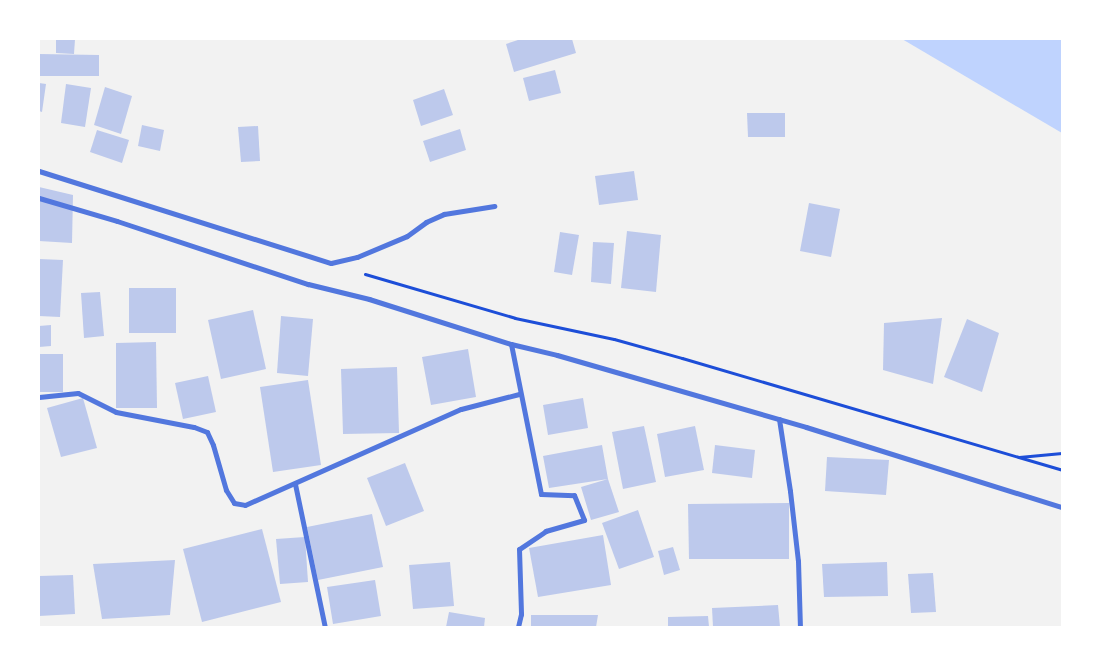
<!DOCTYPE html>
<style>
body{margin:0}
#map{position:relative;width:1101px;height:666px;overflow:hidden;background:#f2f2f2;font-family:"PT Sans",sans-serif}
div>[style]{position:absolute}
.water>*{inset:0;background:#bfd3fe}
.building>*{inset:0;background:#bdc9ec}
.path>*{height:3px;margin:-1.5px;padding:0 1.5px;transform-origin:1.5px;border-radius:1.5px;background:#1d4ed8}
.minor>*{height:5px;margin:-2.5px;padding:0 2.5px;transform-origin:2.5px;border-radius:2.5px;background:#5277de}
span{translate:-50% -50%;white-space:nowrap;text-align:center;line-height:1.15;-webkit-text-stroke:4px #fff;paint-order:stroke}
.frame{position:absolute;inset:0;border:40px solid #fff;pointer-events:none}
</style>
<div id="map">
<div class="water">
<div style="clip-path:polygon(902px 39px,1062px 39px,1062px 133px)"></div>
</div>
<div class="building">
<div style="clip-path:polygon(56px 39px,75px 39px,74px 54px,56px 53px)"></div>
<div style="clip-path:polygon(521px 39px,572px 39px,576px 53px,514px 72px,506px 44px)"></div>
<div style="clip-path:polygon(39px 54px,99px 55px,99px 76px,39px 76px)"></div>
<div style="clip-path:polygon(555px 70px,561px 93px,529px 101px,523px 78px)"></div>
<div style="clip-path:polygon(39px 83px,46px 84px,42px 112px,39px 111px)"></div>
<div style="clip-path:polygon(66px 84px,91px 88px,85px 127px,61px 123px)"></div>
<div style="clip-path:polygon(105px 87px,132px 96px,121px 134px,94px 125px)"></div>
<div style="clip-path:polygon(444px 89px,453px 115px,421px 126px,413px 100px)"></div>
<div style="clip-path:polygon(747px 113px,785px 113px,785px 137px,748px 137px)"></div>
<div style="clip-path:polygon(142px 125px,164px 130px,160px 151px,138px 146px)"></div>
<div style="clip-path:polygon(258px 126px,260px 161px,241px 162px,238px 127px)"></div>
<div style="clip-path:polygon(460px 129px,466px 150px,430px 162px,423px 141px)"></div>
<div style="clip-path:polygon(97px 130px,129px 140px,122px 163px,90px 152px)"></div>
<div style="clip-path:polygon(634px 171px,638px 200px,599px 205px,595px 176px)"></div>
<div style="clip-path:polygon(39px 187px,73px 195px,72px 243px,39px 241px)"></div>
<div style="clip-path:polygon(809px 203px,840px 209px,831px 257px,800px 251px)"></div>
<div style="clip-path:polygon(627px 231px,661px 235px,656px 292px,621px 288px)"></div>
<div style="clip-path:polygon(560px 232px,579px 235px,572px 275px,554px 272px)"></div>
<div style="clip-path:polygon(593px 242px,614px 243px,611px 284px,591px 282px)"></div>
<div style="clip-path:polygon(39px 259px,63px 260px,60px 317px,39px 316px)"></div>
<div style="clip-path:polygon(129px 288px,176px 288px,176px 333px,129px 333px)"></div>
<div style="clip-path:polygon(100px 292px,104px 336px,84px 338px,81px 293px)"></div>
<div style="clip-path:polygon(253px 310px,266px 369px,221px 379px,208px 320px)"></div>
<div style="clip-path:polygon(281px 316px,313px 319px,308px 376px,277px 373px)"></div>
<div style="clip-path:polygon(942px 318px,933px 384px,883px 370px,884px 323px)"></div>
<div style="clip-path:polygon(967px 319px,999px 333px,982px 392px,944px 377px)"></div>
<div style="clip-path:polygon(51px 325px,51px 346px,39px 347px,39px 326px)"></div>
<div style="clip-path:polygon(156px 342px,157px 408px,116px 408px,116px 343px)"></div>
<div style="clip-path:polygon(468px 349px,476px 397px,431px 405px,422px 357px)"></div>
<div style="clip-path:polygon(39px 354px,63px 354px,63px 392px,39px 392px)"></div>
<div style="clip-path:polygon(397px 367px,399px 433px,343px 434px,341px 369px)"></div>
<div style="clip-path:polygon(208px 376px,216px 412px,183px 419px,175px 383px)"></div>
<div style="clip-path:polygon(308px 380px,321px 465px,273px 472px,260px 387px)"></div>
<div style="clip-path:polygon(83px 398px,97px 448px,61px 457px,47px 408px)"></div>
<div style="clip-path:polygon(583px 398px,588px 428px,548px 435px,543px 405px)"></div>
<div style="clip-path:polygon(644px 426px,656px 482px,623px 489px,612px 432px)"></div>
<div style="clip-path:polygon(695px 426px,704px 470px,665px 477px,657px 434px)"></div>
<div style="clip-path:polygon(602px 445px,608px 479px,619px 512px,591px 520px,581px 487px,608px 479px,549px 488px,543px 456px)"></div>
<div style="clip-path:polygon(715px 445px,755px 450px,752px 478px,712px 473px)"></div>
<div style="clip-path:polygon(827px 457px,889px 460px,886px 495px,825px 491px)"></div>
<div style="clip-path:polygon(405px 463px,424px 511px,386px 526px,367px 478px)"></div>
<div style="clip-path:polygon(789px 503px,789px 559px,689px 559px,688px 504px)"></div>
<div style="clip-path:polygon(638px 510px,654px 557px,619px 569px,602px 523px)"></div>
<div style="clip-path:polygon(372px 514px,383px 567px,318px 580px,307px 527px)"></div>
<div style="clip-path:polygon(262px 529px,281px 602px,202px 622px,183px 549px)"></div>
<div style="clip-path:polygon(603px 535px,611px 585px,538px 597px,529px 548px)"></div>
<div style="clip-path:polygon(305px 537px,308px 582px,280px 584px,276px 539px)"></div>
<div style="clip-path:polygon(673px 547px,680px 570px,664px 575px,658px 551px)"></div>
<div style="clip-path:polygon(175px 560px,170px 615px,102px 619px,93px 564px)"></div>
<div style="clip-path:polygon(450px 562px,454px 606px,413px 609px,409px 565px)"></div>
<div style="clip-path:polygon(887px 562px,888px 596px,824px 597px,822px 564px)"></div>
<div style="clip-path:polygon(933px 573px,936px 612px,911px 613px,908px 574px)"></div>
<div style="clip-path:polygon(73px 575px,75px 614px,39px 616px,39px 576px)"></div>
<div style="clip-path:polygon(375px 580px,381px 616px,333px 624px,327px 587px)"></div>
<div style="clip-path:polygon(778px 605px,780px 627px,713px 627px,712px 608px)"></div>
<div style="clip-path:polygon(449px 612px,485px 618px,484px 627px,446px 627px)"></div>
<div style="clip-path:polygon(531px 615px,598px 615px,596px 627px,531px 627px)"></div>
<div style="clip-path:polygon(708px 616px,709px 627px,668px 627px,668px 617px)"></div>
</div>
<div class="path">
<div style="left:365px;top:274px;width:156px;rotate:16.3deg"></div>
<div style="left:515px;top:318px;width:101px;rotate:12deg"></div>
<div style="left:614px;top:339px;width:71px;rotate:15.6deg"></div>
<div style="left:682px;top:358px;width:396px;rotate:16.4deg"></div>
<div style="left:1019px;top:457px;width:43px;rotate:-5.3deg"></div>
</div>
<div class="minor">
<div style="left:39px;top:171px;width:306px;rotate:17.5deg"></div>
<div style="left:331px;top:263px;width:27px;rotate:-13deg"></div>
<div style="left:357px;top:257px;width:54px;rotate:-22.8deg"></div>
<div style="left:407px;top:236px;width:24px;rotate:-36deg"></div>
<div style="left:426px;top:222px;width:20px;rotate:-24deg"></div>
<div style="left:444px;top:214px;width:51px;rotate:-9.1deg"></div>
<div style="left:39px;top:198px;width:81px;rotate:16.4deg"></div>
<div style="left:117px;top:221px;width:201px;rotate:18.3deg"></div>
<div style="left:308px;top:284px;width:63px;rotate:13.8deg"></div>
<div style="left:369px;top:299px;width:149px;rotate:17.6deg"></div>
<div style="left:511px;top:344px;width:47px;rotate:13.4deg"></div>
<div style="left:557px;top:355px;width:259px;rotate:16.1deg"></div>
<div style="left:806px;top:427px;width:268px;rotate:17.4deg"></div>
<div style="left:511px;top:344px;width:153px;rotate:78.7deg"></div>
<div style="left:541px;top:494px;width:33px;rotate:2deg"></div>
<div style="left:574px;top:495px;width:27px;rotate:68deg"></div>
<div style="left:584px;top:520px;width:40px;rotate:164deg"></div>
<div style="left:546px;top:531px;width:32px;rotate:146deg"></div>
<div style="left:519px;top:549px;width:65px;rotate:88.2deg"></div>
<div style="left:521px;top:614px;width:13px;rotate:103deg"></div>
<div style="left:39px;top:397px;width:39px;rotate:-6deg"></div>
<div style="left:78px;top:393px;width:42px;rotate:26.6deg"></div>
<div style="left:116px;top:412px;width:79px;rotate:10.9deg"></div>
<div style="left:194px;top:427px;width:14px;rotate:21deg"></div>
<div style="left:207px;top:432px;width:14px;rotate:65deg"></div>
<div style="left:213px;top:445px;width:47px;rotate:73.9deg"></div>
<div style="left:226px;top:490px;width:15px;rotate:58deg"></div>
<div style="left:234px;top:503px;width:11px;rotate:10deg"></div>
<div style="left:245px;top:505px;width:236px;rotate:-24deg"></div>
<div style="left:461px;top:409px;width:60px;rotate:-14.5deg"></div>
<div style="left:779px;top:419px;width:73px;rotate:81.3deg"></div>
<div style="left:790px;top:491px;width:70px;rotate:83.5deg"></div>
<div style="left:798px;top:561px;width:66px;rotate:88.3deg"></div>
<div style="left:295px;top:484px;width:146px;rotate:78.2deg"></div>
</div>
<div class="frame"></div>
</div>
